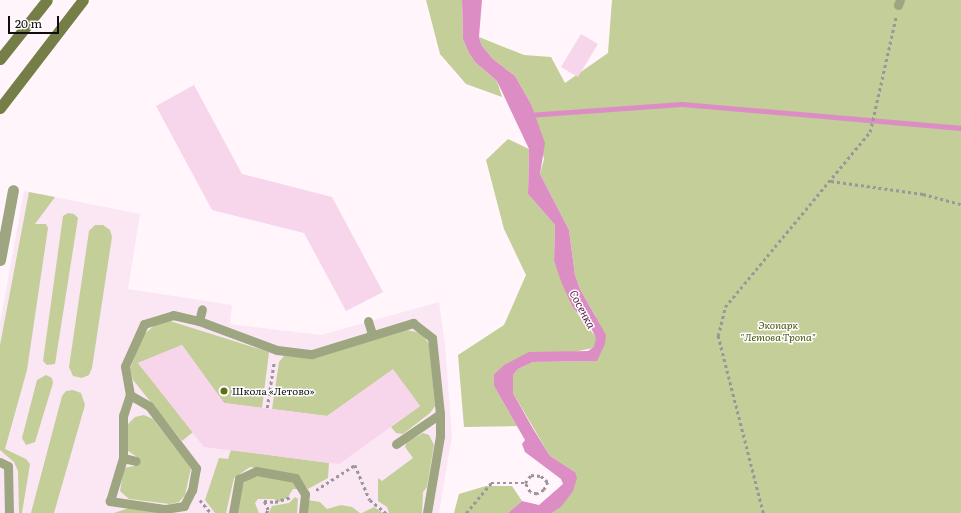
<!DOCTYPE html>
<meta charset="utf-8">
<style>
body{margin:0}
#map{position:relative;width:961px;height:513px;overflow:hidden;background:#fff5fb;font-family:Literata,serif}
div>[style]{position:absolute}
.built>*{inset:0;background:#fae7f3}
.green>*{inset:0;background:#c3ce98}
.water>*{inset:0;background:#dc8ec4}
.stream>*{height:5px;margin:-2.5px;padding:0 2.5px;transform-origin:2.5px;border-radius:2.5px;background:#dc8ec4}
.building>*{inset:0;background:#f7d5eb}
.path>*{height:2.5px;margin-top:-1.25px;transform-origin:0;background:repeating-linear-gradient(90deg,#9c959a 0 3px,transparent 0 6px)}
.service>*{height:9px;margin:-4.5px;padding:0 4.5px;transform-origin:4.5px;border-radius:4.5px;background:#9ea681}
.minor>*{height:11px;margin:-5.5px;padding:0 5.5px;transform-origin:5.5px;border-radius:5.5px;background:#9ea681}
.secondary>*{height:11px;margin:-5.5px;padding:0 5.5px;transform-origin:5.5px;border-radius:5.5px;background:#747e46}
.dots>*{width:11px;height:11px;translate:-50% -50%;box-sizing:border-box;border:2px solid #fff;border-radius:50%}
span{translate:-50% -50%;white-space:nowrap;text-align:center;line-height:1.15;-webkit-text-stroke:3px #fff;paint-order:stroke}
.park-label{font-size:10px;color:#4a5410;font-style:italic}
.poi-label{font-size:10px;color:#100c0f}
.left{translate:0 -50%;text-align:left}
.water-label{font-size:11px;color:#571247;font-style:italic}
.scale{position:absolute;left:8px;top:16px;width:51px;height:18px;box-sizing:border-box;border:2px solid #100c0f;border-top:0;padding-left:5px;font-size:12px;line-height:14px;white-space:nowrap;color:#100c0f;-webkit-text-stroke:3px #fff;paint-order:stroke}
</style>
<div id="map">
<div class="built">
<div style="clip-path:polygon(24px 191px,140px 214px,128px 289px,232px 305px,230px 324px,321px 335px,439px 302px,445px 345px,452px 436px,439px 513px,0 513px,0 323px)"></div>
</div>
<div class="green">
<div style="clip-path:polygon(426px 0,462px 0,463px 39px,469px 53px,475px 62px,497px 81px,502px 97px,466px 84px,440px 54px)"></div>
<div style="clip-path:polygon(612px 0,961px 0,961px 513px,552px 513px,561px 507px,575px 472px,550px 456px,513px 393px,513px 375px,518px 369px,533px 362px,594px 361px,594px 348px,504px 365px,494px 374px,494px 386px,517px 426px,464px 427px,458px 355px,504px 325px,526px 275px,504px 229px,486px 160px,508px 139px,529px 149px,528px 194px,555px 225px,554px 261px,573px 308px,595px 336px,596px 317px,580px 289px,575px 275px,569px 230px,540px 174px,544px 159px,531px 104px,515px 76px,493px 59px,482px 46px,479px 37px,524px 55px,551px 57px,565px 83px,608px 53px)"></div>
<div style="clip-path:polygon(29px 192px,55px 197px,35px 224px,46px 224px,48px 228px,27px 370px,5px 449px,26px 459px,30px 464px,22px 513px,19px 513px,18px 471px,14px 462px,0 450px,0 345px)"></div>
<div style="clip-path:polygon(68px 213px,74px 214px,78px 218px,55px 364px,47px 365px,43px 361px,63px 216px)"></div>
<div style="clip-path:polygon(95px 225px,103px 225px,110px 230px,112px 237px,92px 368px,89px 375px,82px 378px,73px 376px,69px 367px,89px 231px)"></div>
<div style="clip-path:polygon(170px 321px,269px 352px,262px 408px,224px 403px,182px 345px,138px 363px,193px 432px,182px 441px,133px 380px,130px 369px,143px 335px,155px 325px)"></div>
<div style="clip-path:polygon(407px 330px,421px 333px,429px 344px,435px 406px,430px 413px,403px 434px,396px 433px,391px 427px,420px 406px,393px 370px,327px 416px,272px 409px,279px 362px,284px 356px,314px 357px)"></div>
<div style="clip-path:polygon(46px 375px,52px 378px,53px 383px,35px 442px,26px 445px,22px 438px,37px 380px)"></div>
<div style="clip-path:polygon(73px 390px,81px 393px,85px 405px,54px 513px,31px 513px,62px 396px,66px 391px)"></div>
<div style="clip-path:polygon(144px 415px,153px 419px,191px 468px,185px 495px,179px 502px,170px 504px,129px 499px,120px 491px,124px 468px,134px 466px,137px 457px,127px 450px,128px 424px,135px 417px)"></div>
<div style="clip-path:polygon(423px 433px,429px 435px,434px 445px,427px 487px,423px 492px,422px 513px,389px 513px,387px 507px,378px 501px,378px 478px,382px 481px,413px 458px,405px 447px,407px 442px)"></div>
<div style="clip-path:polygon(231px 450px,329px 463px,328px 478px,308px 489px,297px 475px,250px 467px,234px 478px,226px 513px,215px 513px,205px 500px,219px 458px,228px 459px)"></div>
<div style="clip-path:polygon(253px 476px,288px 480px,297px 485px,297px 489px,293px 489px,288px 497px,279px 502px,274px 499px,258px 499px,255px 503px,259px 513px,235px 513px,240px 486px)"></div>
<div style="clip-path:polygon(486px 486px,512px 486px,522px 501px,508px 513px,454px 513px,459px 494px)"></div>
<div style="clip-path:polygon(295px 497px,298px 499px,297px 513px,269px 513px,272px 506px,289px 503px)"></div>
<div style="clip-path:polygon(308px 500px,320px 502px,327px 509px,341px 505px,352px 507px,360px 513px,307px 513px)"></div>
<div style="clip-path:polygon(374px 507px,383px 513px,362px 513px)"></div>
<div style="clip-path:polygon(129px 508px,135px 509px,163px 513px,114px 513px)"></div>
</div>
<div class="water">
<div style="clip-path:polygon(462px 0,482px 0,479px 37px,482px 46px,493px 59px,515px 76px,531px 104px,545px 143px,540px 174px,569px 230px,575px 275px,580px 289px,606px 335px,605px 344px,597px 361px,533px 362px,518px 369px,513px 375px,513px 393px,532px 427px,550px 456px,575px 472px,577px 478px,573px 491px,561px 507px,552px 513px,508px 513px,522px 501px,539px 505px,563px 484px,561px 479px,525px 452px,522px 444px,525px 440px,494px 386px,494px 374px,504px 365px,529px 352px,588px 351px,594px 347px,596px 338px,591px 328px,573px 308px,562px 284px,554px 261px,555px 225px,528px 194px,529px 149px,497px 81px,475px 62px,469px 53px,463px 39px)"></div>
</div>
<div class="stream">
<div style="left:528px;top:115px;width:154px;rotate:-4.1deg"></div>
<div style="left:682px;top:104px;width:280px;rotate:4.9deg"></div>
</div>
<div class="building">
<div style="clip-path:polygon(581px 34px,598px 44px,578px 77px,561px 67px)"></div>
<div style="clip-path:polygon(194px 85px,242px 174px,332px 197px,383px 292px,346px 311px,304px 233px,212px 210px,156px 106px)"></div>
<div style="clip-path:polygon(182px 345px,224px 403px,327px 416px,393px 369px,420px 406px,339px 464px,204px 447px,138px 363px)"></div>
</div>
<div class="path">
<div style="left:831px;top:181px;width:93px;rotate:8deg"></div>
<div style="left:923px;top:194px;width:39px;rotate:15deg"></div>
<div style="left:267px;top:408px;width:47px;rotate:-81.3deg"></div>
<div style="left:531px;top:475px;width:10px;rotate:6deg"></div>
<div style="left:541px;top:476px;width:9px;rotate:41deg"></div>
<div style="left:548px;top:482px;width:9px;rotate:117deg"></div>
<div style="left:544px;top:490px;width:8px;rotate:150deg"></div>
<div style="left:537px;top:494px;width:7px;rotate:-164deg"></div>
<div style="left:530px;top:492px;width:10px;rotate:-119deg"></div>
<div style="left:525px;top:483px;width:10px;rotate:-53deg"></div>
<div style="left:316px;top:490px;width:46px;rotate:-32.7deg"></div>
<div style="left:355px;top:465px;width:38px;rotate:67deg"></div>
<div style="left:370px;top:500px;width:21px;rotate:39deg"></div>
<div style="left:200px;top:500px;width:17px;rotate:50deg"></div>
<div style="left:266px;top:513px;width:4px;rotate:-56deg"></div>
<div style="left:268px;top:510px;width:10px;rotate:-114deg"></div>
<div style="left:264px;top:501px;width:11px;rotate:5deg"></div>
<div style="left:275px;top:502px;width:17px;rotate:-17deg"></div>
<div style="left:466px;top:513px;width:39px;rotate:-50deg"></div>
<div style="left:491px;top:483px;width:34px"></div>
<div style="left:763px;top:513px;width:183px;rotate:-104.3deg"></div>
<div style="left:718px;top:336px;width:30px;rotate:-76deg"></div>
<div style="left:725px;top:307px;width:227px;rotate:-50.4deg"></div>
<div style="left:870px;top:132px;width:118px;rotate:-77.3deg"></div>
</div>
<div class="service">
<div style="left:898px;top:5px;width:5px;rotate:-68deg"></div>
<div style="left:199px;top:321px;width:12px;rotate:-76deg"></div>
<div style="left:368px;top:321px;width:14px;rotate:73deg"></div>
<div style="left:130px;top:395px;width:22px;rotate:30deg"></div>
<div style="left:149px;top:406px;width:78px;rotate:52.8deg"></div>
<div style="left:196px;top:468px;width:22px;rotate:100deg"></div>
<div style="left:192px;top:490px;width:18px;rotate:117deg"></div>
<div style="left:184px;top:506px;width:20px;rotate:171deg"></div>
<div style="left:164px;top:509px;width:55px;rotate:-171.6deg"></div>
<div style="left:110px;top:501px;width:45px;rotate:-73.2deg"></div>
<div style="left:123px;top:458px;width:42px;rotate:-90deg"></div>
<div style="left:123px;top:416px;width:22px;rotate:-72deg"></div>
<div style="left:130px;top:395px;width:29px;rotate:-100deg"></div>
<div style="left:125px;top:366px;width:46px;rotate:-65.7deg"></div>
<div style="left:144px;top:324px;width:30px;rotate:-17deg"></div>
<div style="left:173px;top:315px;width:27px;rotate:13deg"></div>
<div style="left:199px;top:321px;width:83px;rotate:20.4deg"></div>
<div style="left:277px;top:350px;width:35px;rotate:7deg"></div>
<div style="left:312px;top:354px;width:106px;rotate:-17.1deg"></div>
<div style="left:413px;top:323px;width:24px;rotate:38deg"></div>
<div style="left:432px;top:338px;width:76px;rotate:84deg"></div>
<div style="left:440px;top:414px;width:22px;rotate:90deg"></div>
<div style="left:440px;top:436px;width:78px;rotate:99.6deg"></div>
<div style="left:396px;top:444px;width:53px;rotate:-34.3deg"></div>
<div style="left:123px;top:458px;width:13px;rotate:13deg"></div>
<div style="left:0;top:462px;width:9px;rotate:27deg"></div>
<div style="left:8px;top:466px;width:47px;rotate:88.8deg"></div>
<div style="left:233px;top:513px;width:35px;rotate:-80deg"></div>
<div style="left:239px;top:479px;width:19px;rotate:-25deg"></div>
<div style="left:256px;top:471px;width:40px;rotate:10deg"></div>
<div style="left:295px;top:478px;width:19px;rotate:58deg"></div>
<div style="left:305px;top:494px;width:19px;rotate:96deg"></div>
</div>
<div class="minor">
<div style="left:0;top:260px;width:71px;rotate:-79.5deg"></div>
</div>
<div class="secondary">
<div style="left:0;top:59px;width:75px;rotate:-51.5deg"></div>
<div style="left:0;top:108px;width:136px;rotate:-52.5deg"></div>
</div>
<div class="dots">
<div style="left:224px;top:391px;background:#626e17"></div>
</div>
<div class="park-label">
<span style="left:778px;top:330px">Экопарк<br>"Летова Тропа"</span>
</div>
<div class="poi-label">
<span class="left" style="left:232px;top:391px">Школа «Летово»</span>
</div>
<div class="water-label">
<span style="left:583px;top:309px;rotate:62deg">Сосенка</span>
</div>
<div class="scale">20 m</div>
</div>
